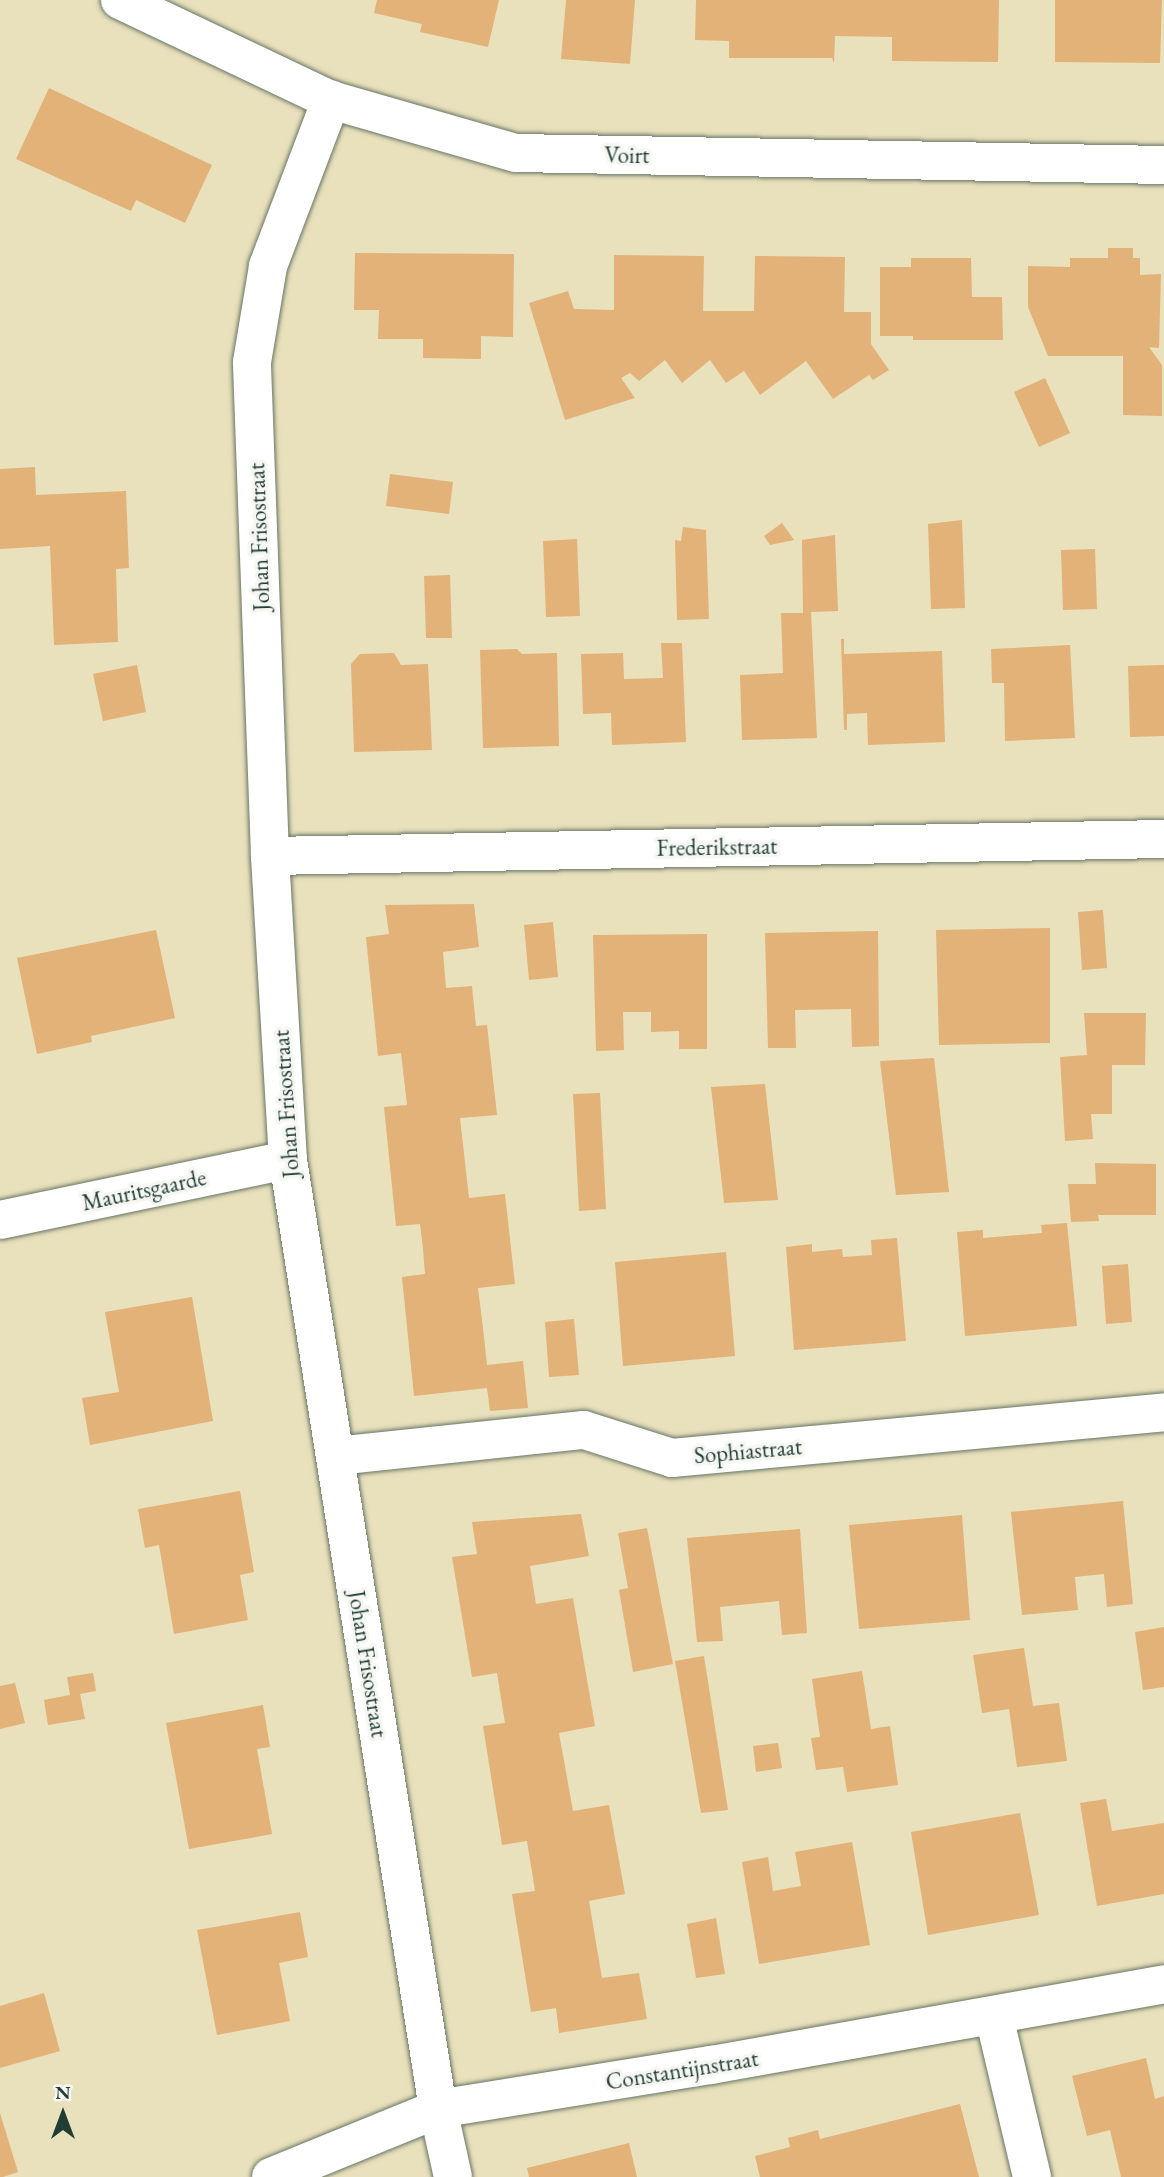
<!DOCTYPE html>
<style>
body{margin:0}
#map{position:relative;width:1164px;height:2177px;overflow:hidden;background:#e9e0bc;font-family:"EB Garamond",serif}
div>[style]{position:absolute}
.building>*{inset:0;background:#e2b278}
.roads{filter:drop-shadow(0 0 2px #667664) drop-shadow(0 0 2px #667664)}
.minor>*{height:38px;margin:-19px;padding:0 19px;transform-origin:19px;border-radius:19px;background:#fff}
span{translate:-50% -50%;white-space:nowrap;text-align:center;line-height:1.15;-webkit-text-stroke:7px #f6f6f2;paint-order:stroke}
.street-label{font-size:23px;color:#1f3d34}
.north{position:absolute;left:28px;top:2079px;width:70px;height:70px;-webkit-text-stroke:5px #f6f6f2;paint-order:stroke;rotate:0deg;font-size:19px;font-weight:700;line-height:28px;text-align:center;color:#1f3d34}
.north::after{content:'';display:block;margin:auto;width:24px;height:32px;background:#1f3d34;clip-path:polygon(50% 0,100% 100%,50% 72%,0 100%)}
</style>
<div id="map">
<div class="building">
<div style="clip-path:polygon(377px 0,499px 0,488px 47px,420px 32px,422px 24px,374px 13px)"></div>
<div style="clip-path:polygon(566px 0,635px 0,630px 64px,561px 59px)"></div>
<div style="clip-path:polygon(696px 0,999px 0,998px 62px,892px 61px,892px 37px,835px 36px,834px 63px,832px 58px,729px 58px,729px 41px,695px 40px)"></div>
<div style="clip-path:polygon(1055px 0,1162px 0,1160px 63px,1055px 62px)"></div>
<div style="clip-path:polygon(49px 88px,212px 165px,185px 223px,136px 200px,131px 211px,16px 159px)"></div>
<div style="clip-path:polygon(1108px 248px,1133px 248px,1133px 258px,1140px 258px,1140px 275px,1161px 274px,1159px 348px,1149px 347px,1162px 365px,1162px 416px,1123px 415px,1123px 356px,1048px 356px,1028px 307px,1028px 266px,1070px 267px,1070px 258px,1108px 258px)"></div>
<div style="clip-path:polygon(355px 253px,514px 254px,513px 337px,481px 336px,481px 359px,423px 358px,423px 339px,378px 339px,379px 310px,354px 310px)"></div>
<div style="clip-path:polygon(614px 255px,704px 256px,703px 311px,754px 311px,755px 256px,845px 257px,844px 312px,871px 312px,871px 344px,889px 370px,873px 380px,869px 375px,833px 399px,806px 361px,760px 395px,744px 371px,726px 383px,710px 360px,682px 383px,665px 360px,639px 381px,630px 373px,621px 378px,635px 398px,565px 420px,529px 303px,568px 291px,574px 309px,614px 310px)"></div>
<div style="clip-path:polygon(911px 258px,971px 258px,972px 297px,1002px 297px,1003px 340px,913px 340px,913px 336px,880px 336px,880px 267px,911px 267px)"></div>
<div style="clip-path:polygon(1045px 378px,1070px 433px,1039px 447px,1014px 392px)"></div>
<div style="clip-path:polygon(35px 467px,36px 495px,126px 491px,129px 568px,116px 569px,118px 642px,54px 645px,50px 546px,0 549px,0 469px)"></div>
<div style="clip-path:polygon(390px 474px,453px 482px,449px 514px,386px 506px)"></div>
<div style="clip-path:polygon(962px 520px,965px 608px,931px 609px,928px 524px)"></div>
<div style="clip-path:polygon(782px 523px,794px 540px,770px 545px,764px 536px)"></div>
<div style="clip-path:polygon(683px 527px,706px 530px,709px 619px,677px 620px,675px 540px,681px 541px)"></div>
<div style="clip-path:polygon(835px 535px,838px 611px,811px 612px,817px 738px,742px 740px,740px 675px,783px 673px,781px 613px,803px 613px,802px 540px)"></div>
<div style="clip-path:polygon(577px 539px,580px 616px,546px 617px,543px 541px)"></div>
<div style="clip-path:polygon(1095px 549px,1097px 609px,1063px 610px,1061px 550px)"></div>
<div style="clip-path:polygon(450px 575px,452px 638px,426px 638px,424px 576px)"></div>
<div style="clip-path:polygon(841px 639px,844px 639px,844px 654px,942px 651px,945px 742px,868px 745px,867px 713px,847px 714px,847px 730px,844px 730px)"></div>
<div style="clip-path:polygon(661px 643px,682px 643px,686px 742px,612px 745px,611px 713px,583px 714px,581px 654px,623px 653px,624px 679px,663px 678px)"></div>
<div style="clip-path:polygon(1070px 645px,1075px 738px,1005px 741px,1004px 683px,992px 683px,991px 649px)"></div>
<div style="clip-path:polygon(517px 649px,522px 654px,557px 653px,559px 746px,483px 748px,480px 650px)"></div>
<div style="clip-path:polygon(394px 653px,401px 665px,428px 664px,432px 750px,354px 752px,351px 664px,360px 654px)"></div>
<div style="clip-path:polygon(137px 665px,146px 712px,103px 721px,93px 674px)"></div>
<div style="clip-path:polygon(1164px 665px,1164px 736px,1130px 737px,1128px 666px)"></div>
<div style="clip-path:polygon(474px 904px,479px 947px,443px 952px,446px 988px,472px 986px,476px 1026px,487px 1025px,497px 1115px,460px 1118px,469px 1198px,505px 1194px,515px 1284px,478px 1288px,483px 1328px,487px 1365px,523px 1361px,528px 1408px,490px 1411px,487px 1388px,414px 1396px,402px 1277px,425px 1274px,423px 1249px,420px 1224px,396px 1226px,384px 1107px,407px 1105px,401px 1053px,378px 1056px,366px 937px,389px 934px,385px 905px)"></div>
<div style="clip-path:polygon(1103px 910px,1107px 968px,1082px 970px,1078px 912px)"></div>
<div style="clip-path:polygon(553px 922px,558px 977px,529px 980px,524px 925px)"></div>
<div style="clip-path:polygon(1050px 928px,1050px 1043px,939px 1045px,936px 930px)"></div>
<div style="clip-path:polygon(156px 930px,175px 1018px,91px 1036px,92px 1042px,37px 1054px,17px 958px)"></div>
<div style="clip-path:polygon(878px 931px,879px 1046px,852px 1047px,851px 1009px,795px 1010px,796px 1048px,768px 1048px,765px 933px)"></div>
<div style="clip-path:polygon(707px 934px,707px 1049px,679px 1049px,679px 1031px,651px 1032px,651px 1012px,623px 1012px,624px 1050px,596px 1051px,593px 935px)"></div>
<div style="clip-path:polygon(1084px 1013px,1146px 1013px,1145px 1065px,1112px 1065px,1112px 1114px,1091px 1114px,1093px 1139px,1065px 1141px,1060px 1057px,1087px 1055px)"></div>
<div style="clip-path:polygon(934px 1058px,949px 1192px,896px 1195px,880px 1061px)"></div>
<div style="clip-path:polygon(765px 1084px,778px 1200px,724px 1203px,711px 1087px)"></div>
<div style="clip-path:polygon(600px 1093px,606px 1209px,579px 1211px,573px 1094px)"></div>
<div style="clip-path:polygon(1095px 1163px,1156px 1164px,1156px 1215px,1098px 1215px,1099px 1221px,1071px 1222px,1068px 1184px,1096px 1184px)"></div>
<div style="clip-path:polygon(1067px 1223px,1077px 1326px,965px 1336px,957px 1232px,983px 1230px,983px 1238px,1042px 1233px,1041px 1225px)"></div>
<div style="clip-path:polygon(897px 1238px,906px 1341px,794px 1350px,786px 1247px,812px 1244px,812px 1252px,842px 1249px,843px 1257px,872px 1255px,871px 1240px)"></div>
<div style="clip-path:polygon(726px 1252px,735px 1356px,623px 1366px,615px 1262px)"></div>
<div style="clip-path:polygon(1128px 1264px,1132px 1322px,1106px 1324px,1102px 1266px)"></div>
<div style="clip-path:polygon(192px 1297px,213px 1421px,90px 1445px,82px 1398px,119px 1392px,105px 1312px)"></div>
<div style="clip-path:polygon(574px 1319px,579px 1375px,549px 1377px,545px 1322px)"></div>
<div style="clip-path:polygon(240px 1491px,254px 1572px,240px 1575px,248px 1620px,174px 1634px,159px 1545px,145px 1548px,138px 1509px)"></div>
<div style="clip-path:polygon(1123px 1501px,1133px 1604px,1107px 1607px,1104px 1574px,1075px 1577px,1078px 1610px,1022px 1615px,1011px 1512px)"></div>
<div style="clip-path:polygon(581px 1514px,589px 1556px,530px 1566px,536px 1604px,573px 1598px,595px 1726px,559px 1733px,573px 1811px,609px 1805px,625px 1894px,589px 1901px,602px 1978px,639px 1973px,647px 2019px,559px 2033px,556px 2008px,531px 2012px,512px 1894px,535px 1891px,527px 1841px,502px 1845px,483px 1726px,505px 1723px,497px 1673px,472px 1677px,452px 1557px,477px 1554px,472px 1522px)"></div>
<div style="clip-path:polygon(962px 1515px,970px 1620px,859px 1629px,849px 1525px)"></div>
<div style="clip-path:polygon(647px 1528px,673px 1664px,633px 1672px,619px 1590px,628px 1588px,618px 1533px)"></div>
<div style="clip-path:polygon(800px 1529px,807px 1633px,782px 1635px,779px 1601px,720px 1607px,723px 1641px,697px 1642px,687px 1538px)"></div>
<div style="clip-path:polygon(1164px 1627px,1164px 1687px,1143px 1690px,1135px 1632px)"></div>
<div style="clip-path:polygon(1024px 1648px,1033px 1706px,1059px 1703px,1067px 1761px,1017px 1767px,1009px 1709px,982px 1713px,973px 1655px)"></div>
<div style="clip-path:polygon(704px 1656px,728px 1810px,701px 1813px,675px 1661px)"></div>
<div style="clip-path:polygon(862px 1671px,871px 1729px,890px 1726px,898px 1785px,847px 1792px,843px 1767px,816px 1770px,811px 1738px,820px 1737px,812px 1679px)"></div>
<div style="clip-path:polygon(93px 1673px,96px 1691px,80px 1694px,85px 1719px,48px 1725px,44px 1700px,70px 1695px,67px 1677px)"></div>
<div style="clip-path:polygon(15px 1683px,25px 1723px,0 1729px,0 1686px)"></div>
<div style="clip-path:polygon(263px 1705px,270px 1747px,257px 1749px,272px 1834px,189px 1849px,166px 1723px)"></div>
<div style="clip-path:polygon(778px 1743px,782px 1768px,756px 1772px,753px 1746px)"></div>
<div style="clip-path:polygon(1106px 1799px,1112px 1831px,1164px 1823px,1164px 1894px,1097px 1906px,1080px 1803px)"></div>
<div style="clip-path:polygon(1020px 1813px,1039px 1915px,928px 1935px,911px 1832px)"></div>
<div style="clip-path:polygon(852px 1842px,870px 1945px,759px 1964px,742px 1862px,768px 1857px,773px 1891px,801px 1886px,795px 1852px)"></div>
<div style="clip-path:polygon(300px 1912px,308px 1957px,279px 1963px,290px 2021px,217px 2035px,197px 1930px)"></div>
<div style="clip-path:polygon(716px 1918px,725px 1974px,696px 1978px,687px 1924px)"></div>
<div style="clip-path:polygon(44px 1993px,60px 2051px,0 2068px,0 2006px)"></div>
<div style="clip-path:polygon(1146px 2058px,1155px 2099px,1164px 2096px,1164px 2177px,1121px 2177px,1110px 2130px,1087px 2136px,1072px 2076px)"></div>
<div style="clip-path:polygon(960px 2104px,979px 2177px,760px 2177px,755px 2156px,790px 2147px,788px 2138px,818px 2130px,820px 2139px)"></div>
<div style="clip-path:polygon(0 2113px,18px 2172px,3px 2177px,0 2177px)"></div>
<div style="clip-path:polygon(629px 2143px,637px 2177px,529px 2177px,527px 2168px)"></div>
</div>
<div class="roads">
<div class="minor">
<div style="left:120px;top:0;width:233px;rotate:25.4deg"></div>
<div style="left:331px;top:100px;width:192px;rotate:16deg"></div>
<div style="left:516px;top:153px;width:648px;rotate:1.06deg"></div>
<div style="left:270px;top:856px;width:894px;rotate:-1.09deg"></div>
<div style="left:0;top:1220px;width:294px;rotate:-11.8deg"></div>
<div style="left:336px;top:1456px;width:249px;rotate:-6deg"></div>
<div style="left:584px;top:1430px;width:92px;rotate:17.7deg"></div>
<div style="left:672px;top:1458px;width:494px;rotate:-5.3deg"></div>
<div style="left:994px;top:2016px;width:165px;rotate:76.7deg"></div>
<div style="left:271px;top:2177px;width:180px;rotate:-22.2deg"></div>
<div style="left:438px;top:2109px;width:961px;rotate:-98.98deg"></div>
<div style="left:288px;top:1160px;width:305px;rotate:-93.4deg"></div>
<div style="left:270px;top:856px;width:494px;rotate:-92.1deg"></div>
<div style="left:252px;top:362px;width:97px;rotate:-80.5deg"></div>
<div style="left:268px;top:266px;width:178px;rotate:-69.2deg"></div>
<div style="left:453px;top:2177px;width:70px;rotate:-102.4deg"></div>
<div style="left:438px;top:2109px;width:277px;rotate:-9.2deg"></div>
<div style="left:711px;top:2065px;width:460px;rotate:-10.1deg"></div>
</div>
</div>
<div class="street-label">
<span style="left:627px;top:155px;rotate:1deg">Voirt</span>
<span style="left:259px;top:537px;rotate:-92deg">Johan Frisostraat</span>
<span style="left:717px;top:847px;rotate:-1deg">Frederikstraat</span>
<span style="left:286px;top:1104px;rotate:-94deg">Johan Frisostraat</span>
<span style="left:144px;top:1190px;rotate:-12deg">Mauritsgaarde</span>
<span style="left:748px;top:1451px;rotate:-5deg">Sophiastraat</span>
<span style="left:368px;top:1664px;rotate:81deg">Johan Frisostraat</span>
<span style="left:682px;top:2070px;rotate:-9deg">Constantijnstraat</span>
</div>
<div class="north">N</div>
</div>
